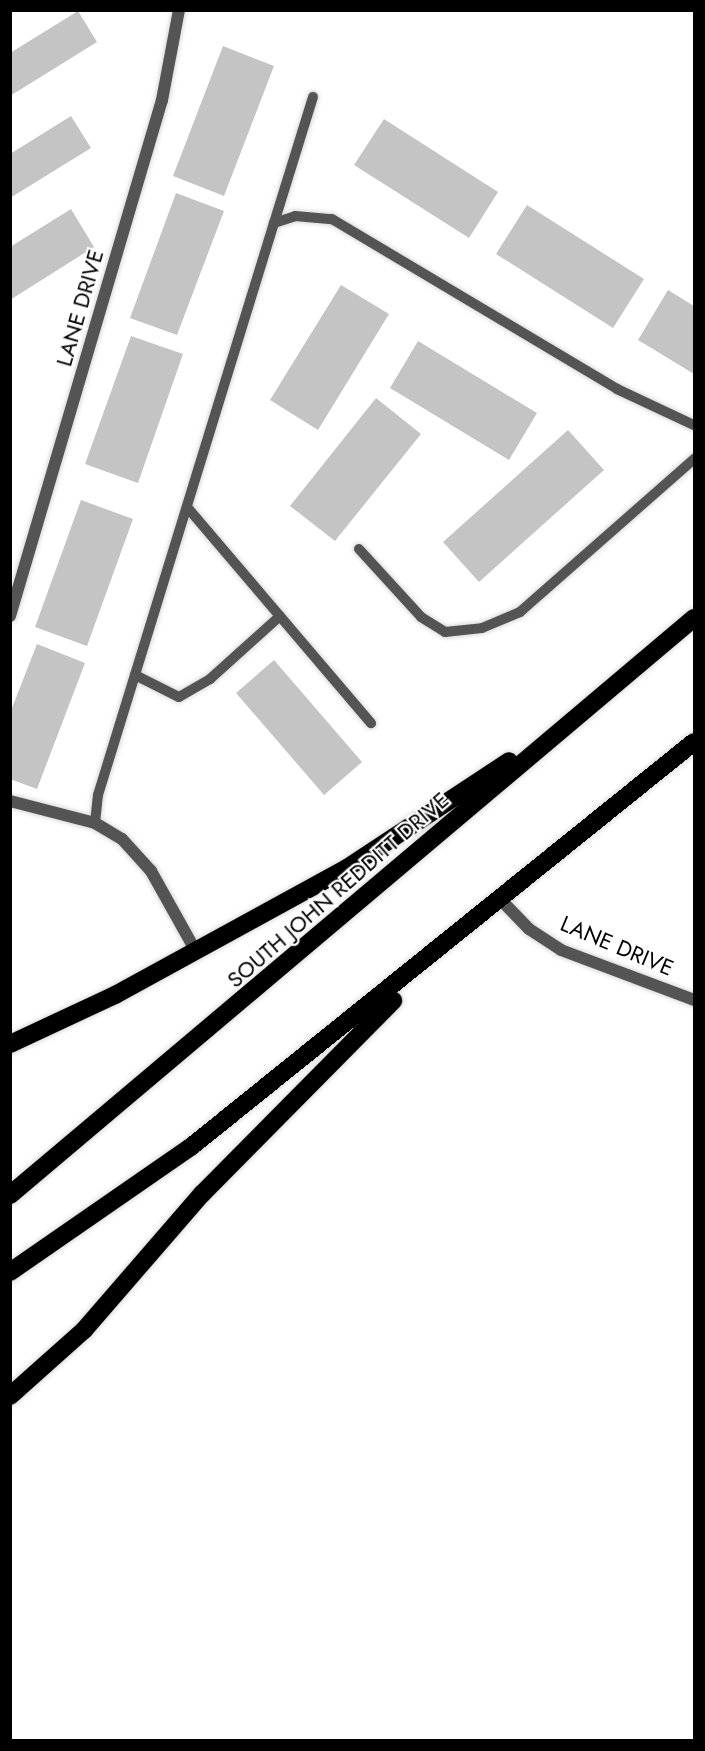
<!DOCTYPE html>
<style>
body{margin:0}
#map{position:relative;width:705px;height:1751px;overflow:hidden;background:#fff;font-family:Jost,sans-serif}
div>[style]{position:absolute}
.building>*{inset:0;background:#c4c4c4}
.roads{filter:drop-shadow(0 0 2px #dbdbdb) drop-shadow(0 0 2px #dbdbdb)}
.lane>*{height:10px;margin:-5px;padding:0 5px;transform-origin:5px;border-radius:5px;background:#545454}
.street>*{height:12px;margin:-6px;padding:0 6px;transform-origin:6px;border-radius:6px;background:#545454}
.highway>*{height:18px;margin:-9px;padding:0 9px;transform-origin:9px;border-radius:9px;background:#000}
span{translate:-50% -50%;white-space:nowrap;text-align:center;line-height:1.15;-webkit-text-stroke:4.5px #fff;paint-order:stroke}
.street-label{font-size:22px;color:#000}
.frame{position:absolute;inset:0;border:12px solid #000;pointer-events:none}
</style>
<div id="map">
<div class="building">
<div style="clip-path:polygon(78px 11px,97px 42px,10px 96px,10px 53px)"></div>
<div style="clip-path:polygon(223px 46px,274px 66px,224px 196px,173px 176px)"></div>
<div style="clip-path:polygon(71px 116px,91px 148px,10px 198px,10px 154px)"></div>
<div style="clip-path:polygon(384px 119px,498px 192px,469px 238px,354px 165px)"></div>
<div style="clip-path:polygon(176px 193px,224px 211px,177px 335px,130px 318px)"></div>
<div style="clip-path:polygon(527px 205px,644px 279px,613px 328px,496px 254px)"></div>
<div style="clip-path:polygon(71px 209px,94px 247px,10px 300px,10px 247px)"></div>
<div style="clip-path:polygon(341px 285px,389px 314px,318px 430px,270px 400px)"></div>
<div style="clip-path:polygon(668px 290px,694px 306px,694px 374px,638px 340px)"></div>
<div style="clip-path:polygon(131px 336px,183px 354px,138px 483px,85px 464px)"></div>
<div style="clip-path:polygon(418px 341px,537px 413px,509px 460px,390px 388px)"></div>
<div style="clip-path:polygon(376px 398px,421px 434px,335px 541px,290px 506px)"></div>
<div style="clip-path:polygon(568px 430px,604px 470px,479px 582px,443px 542px)"></div>
<div style="clip-path:polygon(81px 500px,133px 519px,87px 646px,35px 627px)"></div>
<div style="clip-path:polygon(37px 644px,85px 663px,37px 789px,10px 779px,10px 713px)"></div>
<div style="clip-path:polygon(274px 660px,362px 762px,324px 795px,236px 693px)"></div>
</div>
<div class="roads">
<div class="lane">
<div style="left:274px;top:223px;width:132px;rotate:-72.8deg"></div>
<div style="left:187px;top:507px;width:284px;rotate:49.6deg"></div>
<div style="left:359px;top:549px;width:92px;rotate:47.6deg"></div>
<div style="left:421px;top:617px;width:28px;rotate:32deg"></div>
<div style="left:445px;top:632px;width:37px;rotate:-6deg"></div>
<div style="left:482px;top:628px;width:41px;rotate:-22.8deg"></div>
<div style="left:520px;top:612px;width:232px;rotate:-41.3deg"></div>
<div style="left:135px;top:675px;width:49px;rotate:26.6deg"></div>
<div style="left:179px;top:697px;width:36px;rotate:-30deg"></div>
<div style="left:210px;top:679px;width:94px;rotate:-42deg"></div>
<div style="left:95px;top:823px;width:28px;rotate:-84deg"></div>
<div style="left:98px;top:795px;width:598px;rotate:-72.9deg"></div>
<div style="left:274px;top:223px;width:22px;rotate:-18deg"></div>
<div style="left:295px;top:216px;width:37px;rotate:5deg"></div>
<div style="left:332px;top:219px;width:332px;rotate:30.8deg"></div>
<div style="left:617px;top:389px;width:85px;rotate:25.1deg"></div>
</div>
<div class="street">
<div style="left:10px;top:616px;width:538px;rotate:-73.59deg"></div>
<div style="left:162px;top:100px;width:92px;rotate:-79.3deg"></div>
<div style="left:10px;top:801px;width:88px;rotate:14.5deg"></div>
<div style="left:95px;top:823px;width:31px;rotate:31deg"></div>
<div style="left:122px;top:839px;width:43px;rotate:47.8deg"></div>
<div style="left:151px;top:871px;width:88px;rotate:60.8deg"></div>
<div style="left:501px;top:900px;width:40px;rotate:46deg"></div>
<div style="left:529px;top:929px;width:38px;rotate:33deg"></div>
<div style="left:561px;top:950px;width:142px;rotate:20.6deg"></div>
</div>
<div class="highway">
<div style="left:10px;top:1044px;width:116px;rotate:-25deg"></div>
<div style="left:115px;top:995px;width:264px;rotate:-28.7deg"></div>
<div style="left:347px;top:868px;width:194px;rotate:-33.4deg"></div>
<div style="left:10px;top:1195px;width:895px;rotate:-40.15deg"></div>
<div style="left:10px;top:1272px;width:221px;rotate:-34.7deg"></div>
<div style="left:192px;top:1146px;width:644px;rotate:-38.83deg"></div>
<div style="left:10px;top:1396px;width:99px;rotate:-41.7deg"></div>
<div style="left:84px;top:1330px;width:180px;rotate:-49.1deg"></div>
<div style="left:202px;top:1194px;width:272px;rotate:-45.3deg"></div>
</div>
</div>
<div class="street-label">
<span style="left:80px;top:308px;rotate:-74deg">LANE DRIVE</span>
<span style="left:338px;top:890px;rotate:-41deg">SOUTH JOHN REDDITT DRIVE</span>
<span style="left:617px;top:946px;rotate:23deg">LANE DRIVE</span>
</div>
<div class="frame"></div>
</div>
